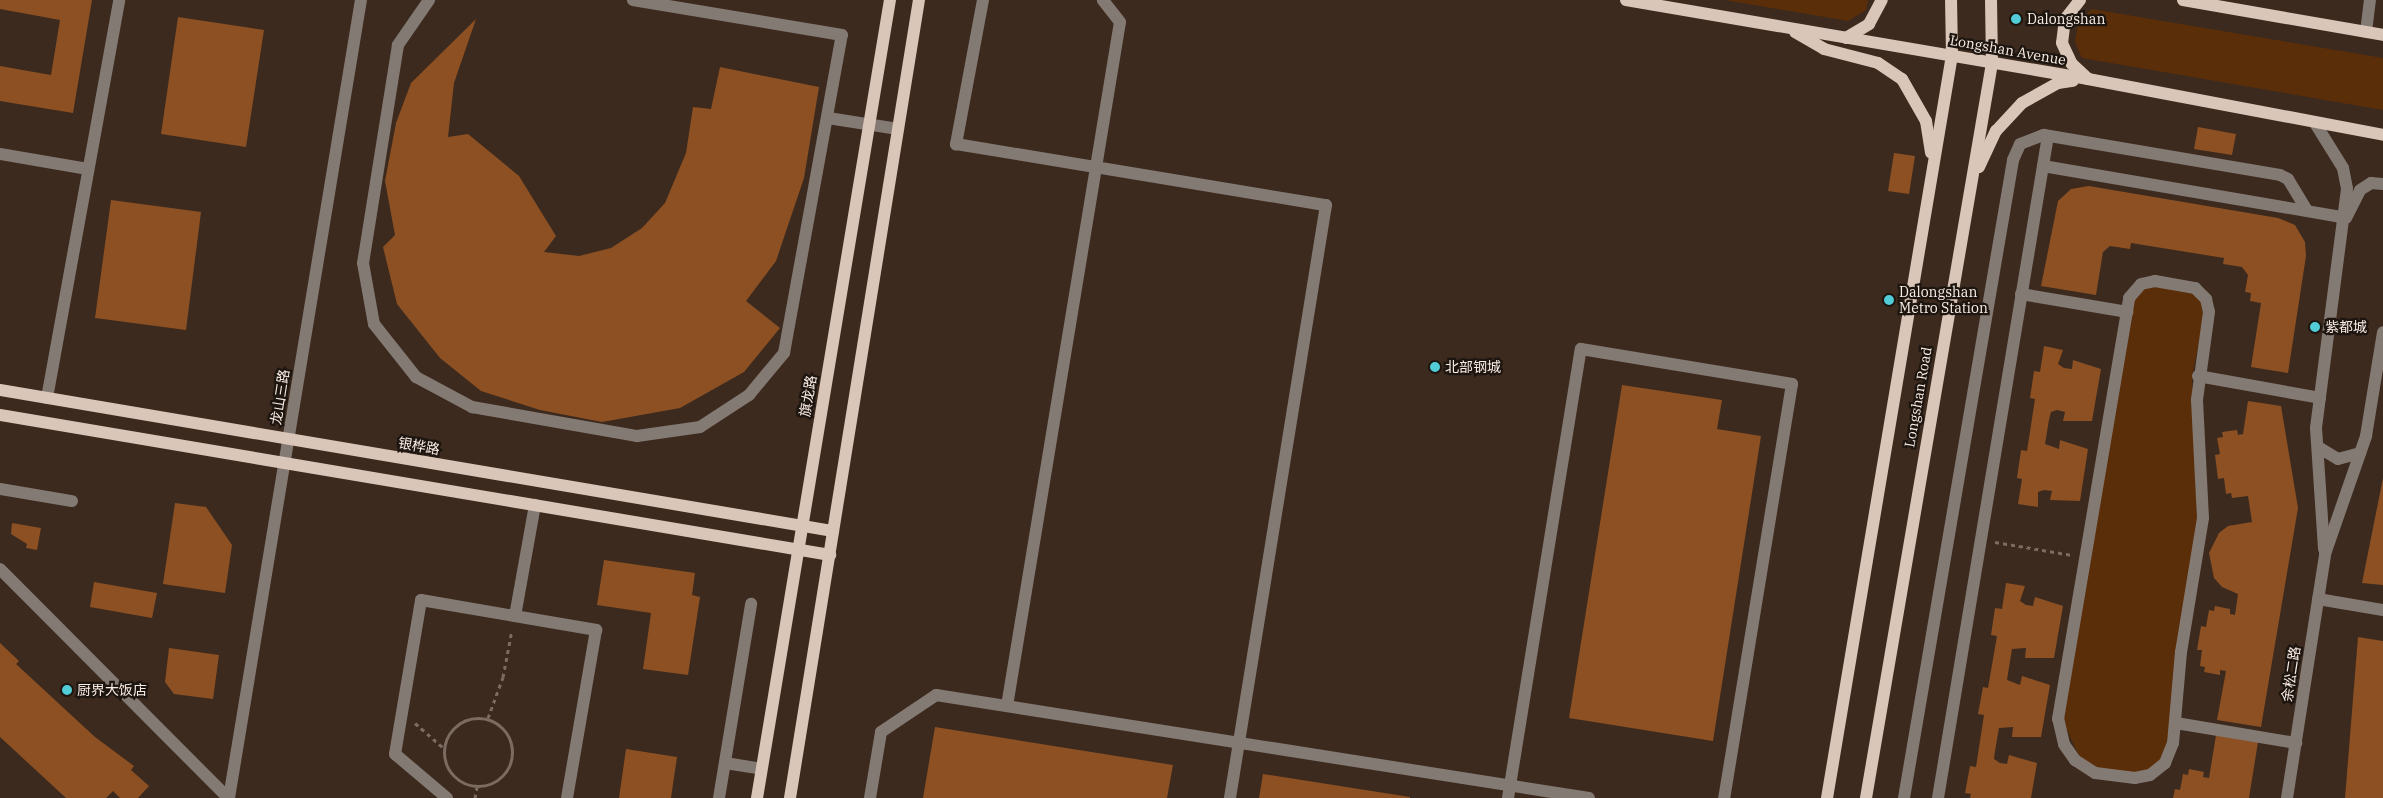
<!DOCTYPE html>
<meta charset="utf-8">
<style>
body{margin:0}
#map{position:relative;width:2383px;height:798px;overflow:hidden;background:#3c2a1e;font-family:"IBM Plex Serif","Noto Sans SC",serif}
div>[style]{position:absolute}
.green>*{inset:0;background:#5b2e0a}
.building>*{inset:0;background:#8c5023}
.path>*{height:3px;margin-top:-1.5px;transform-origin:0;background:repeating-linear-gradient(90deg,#7b6b60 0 4px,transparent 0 8px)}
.path>.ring{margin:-1.5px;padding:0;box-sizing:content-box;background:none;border:3px solid #7b6b60;border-radius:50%}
.minor>*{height:12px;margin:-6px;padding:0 6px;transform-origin:6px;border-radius:6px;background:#847a74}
.major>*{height:12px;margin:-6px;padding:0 6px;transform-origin:6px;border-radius:6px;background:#dac6b9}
.dots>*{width:14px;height:14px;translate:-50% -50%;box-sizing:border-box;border:2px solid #1d150f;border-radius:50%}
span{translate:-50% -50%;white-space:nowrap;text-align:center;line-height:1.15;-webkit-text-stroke:4.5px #1d150f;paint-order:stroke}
.poi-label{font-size:14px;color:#f9ece4}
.left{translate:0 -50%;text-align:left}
.street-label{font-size:14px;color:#f9ece4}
</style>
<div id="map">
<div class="green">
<div style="clip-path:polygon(1725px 0,1868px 0,1866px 10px,1848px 21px)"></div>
<div style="clip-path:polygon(2092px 9px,2383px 58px,2383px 110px,2082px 58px,2075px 42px,2078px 23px)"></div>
<div style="clip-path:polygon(2154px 286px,2192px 292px,2202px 301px,2205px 313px,2192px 376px,2197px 518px,2172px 721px,2163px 758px,2151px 769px,2136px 773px,2099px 769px,2080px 758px,2062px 719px,2134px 300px,2143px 288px)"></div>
</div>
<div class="building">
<div style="clip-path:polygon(0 0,92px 0,73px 113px,0 101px,0 66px,51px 75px,60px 20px,0 9px)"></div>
<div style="clip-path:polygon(178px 17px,264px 30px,246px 147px,161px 134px)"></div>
<div style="clip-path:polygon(476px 19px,454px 83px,448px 137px,468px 134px,519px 176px,556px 236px,544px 252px,579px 256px,611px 248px,642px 228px,665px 203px,686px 153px,693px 107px,711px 109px,720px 67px,819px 87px,804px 178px,776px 261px,746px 301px,780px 328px,744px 372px,680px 408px,602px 422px,540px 410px,481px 391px,440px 358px,397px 304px,383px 247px,395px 235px,385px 181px,396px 123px,411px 83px)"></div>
<div style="clip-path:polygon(2198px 127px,2236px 134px,2232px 155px,2194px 149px)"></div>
<div style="clip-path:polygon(1894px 153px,1915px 156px,1909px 194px,1888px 191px)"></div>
<div style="clip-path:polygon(2089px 186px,2278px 218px,2295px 225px,2305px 242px,2306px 256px,2288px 373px,2251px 367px,2261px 303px,2250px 301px,2251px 293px,2245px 292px,2248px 275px,2242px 267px,2223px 264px,2224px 258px,2131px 243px,2130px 249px,2110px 246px,2103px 252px,2096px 295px,2041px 286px,2058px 201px,2071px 189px)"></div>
<div style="clip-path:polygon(111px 200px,201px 212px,186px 330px,95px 318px)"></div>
<div style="clip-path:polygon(2044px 346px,2063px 350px,2058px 364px,2064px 368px,2072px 369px,2073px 360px,2101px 369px,2092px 421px,2063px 421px,2065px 412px,2057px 410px,2051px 412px,2049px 420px,2045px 444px,2059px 449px,2060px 440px,2088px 449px,2080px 501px,2050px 500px,2052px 491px,2044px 490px,2038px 492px,2038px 507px,2018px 504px,2022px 479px,2017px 478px,2021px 450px,2027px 451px,2035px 399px,2030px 398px,2034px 371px,2040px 372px)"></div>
<div style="clip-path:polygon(1622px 385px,1722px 400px,1717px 429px,1761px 436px,1713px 741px,1569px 718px)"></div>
<div style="clip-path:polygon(2248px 401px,2281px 406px,2298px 508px,2261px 727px,2217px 720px,2226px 671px,2220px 670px,2220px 675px,2204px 672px,2205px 667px,2200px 666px,2202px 650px,2197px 650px,2201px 626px,2206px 627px,2209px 610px,2214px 611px,2215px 606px,2230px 609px,2230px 614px,2235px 615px,2238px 594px,2222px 587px,2214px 578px,2209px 553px,2219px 533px,2228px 526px,2252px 522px,2248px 496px,2232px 498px,2231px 493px,2226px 494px,2224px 478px,2218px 479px,2215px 455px,2220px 454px,2217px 438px,2223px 437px,2222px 432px,2237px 430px,2238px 435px,2243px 434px)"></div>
<div style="clip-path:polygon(2383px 478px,2383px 585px,2362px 583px)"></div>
<div style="clip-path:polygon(175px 503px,206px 507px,232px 545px,225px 593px,163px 584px)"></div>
<div style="clip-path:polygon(12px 523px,41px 528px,37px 550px,26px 548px,27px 544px,11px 534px)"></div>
<div style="clip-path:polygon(604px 560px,695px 573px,692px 595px,700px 597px,688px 675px,643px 669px,651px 613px,597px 605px)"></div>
<div style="clip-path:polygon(94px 582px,157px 593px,152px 618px,90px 607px)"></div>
<div style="clip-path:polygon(2006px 583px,2025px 586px,2020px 601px,2026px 605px,2033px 606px,2035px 597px,2063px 606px,2054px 658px,2025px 658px,2026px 648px,2012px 649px,2007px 680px,2020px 685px,2022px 676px,2050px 685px,2041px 737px,2012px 737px,2013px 727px,1999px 728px,1995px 751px,1994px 759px,2000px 763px,2007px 764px,2009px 755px,2037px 763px,2031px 798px,1970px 798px,1971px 794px,1965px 793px,1970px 766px,1976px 767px,1984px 715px,1978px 714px,1983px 687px,1988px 688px,1997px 636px,1991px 635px,1995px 608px,2002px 609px)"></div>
<div style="clip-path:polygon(2358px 637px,2383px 641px,2383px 798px,2345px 798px)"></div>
<div style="clip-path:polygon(0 643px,19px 661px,16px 664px,95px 737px,134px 766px,131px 770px,149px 786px,138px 798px,120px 798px,113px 791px,106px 798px,66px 798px,0 737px)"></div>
<div style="clip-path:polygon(169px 648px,219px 655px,213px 699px,174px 694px,165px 682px)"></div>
<div style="clip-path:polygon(935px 727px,1173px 765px,1167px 798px,923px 798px)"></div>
<div style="clip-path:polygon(2216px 735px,2258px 742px,2249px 798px,2173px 798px,2175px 789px,2180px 790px,2183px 774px,2188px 775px,2189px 769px,2204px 772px,2203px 777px,2209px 778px)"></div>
<div style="clip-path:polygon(626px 749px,677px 757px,671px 798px,619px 798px)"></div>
<div style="clip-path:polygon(1263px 774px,1410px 797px,1410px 798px,1259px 798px)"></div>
</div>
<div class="path">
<div style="left:1995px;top:542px;width:78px;rotate:9.6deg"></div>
<div class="ring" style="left:444px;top:718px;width:65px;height:65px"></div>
<div style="left:488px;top:718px;width:44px;rotate:-69.9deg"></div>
<div style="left:503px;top:677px;width:48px;rotate:-79.2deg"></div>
<div style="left:415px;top:723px;width:37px;rotate:41deg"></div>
<div style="left:475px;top:798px;width:11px;rotate:-80deg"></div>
</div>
<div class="minor">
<div style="left:429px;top:0;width:55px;rotate:124.6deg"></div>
<div style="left:398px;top:45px;width:221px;rotate:99.1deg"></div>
<div style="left:363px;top:263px;width:62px;rotate:79.8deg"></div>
<div style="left:374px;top:324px;width:68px;rotate:51.6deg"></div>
<div style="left:416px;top:377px;width:64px;rotate:28.2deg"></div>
<div style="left:472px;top:407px;width:168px;rotate:10deg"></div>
<div style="left:637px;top:436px;width:64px;rotate:-8.1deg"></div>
<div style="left:700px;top:427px;width:59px;rotate:-33.1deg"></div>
<div style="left:749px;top:395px;width:55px;rotate:-50.2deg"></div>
<div style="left:784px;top:353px;width:323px;rotate:-79.7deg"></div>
<div style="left:842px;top:35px;width:212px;rotate:-170.5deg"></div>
<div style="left:983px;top:0;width:147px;rotate:100.6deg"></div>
<div style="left:956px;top:144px;width:375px;rotate:9.4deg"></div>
<div style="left:1326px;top:205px;width:601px;rotate:99.2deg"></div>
<div style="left:2366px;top:32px;width:32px;rotate:-83deg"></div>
<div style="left:828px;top:118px;width:71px;rotate:8.9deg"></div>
<div style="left:2315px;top:123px;width:53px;rotate:58.1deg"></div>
<div style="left:2343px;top:168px;width:21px;rotate:79deg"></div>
<div style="left:2347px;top:189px;width:241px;rotate:97.4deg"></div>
<div style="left:2316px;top:428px;width:121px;rotate:86.2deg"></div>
<div style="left:0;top:154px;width:89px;rotate:9.7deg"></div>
<div style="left:2043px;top:166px;width:307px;rotate:9.7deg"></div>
<div style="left:2346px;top:218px;width:31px;rotate:-63deg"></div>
<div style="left:2360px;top:190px;width:13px;rotate:-32deg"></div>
<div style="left:2371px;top:183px;width:12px;rotate:5deg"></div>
<div style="left:2155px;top:281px;width:41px;rotate:9.9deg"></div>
<div style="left:2195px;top:288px;width:16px;rotate:45deg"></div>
<div style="left:2206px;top:299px;width:13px;rotate:77deg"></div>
<div style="left:2209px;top:312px;width:89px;rotate:97.8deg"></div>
<div style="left:2197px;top:400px;width:118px;rotate:87.1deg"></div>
<div style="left:2203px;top:518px;width:136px;rotate:99.3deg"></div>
<div style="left:2181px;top:652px;width:91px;rotate:95deg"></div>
<div style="left:2173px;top:743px;width:22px;rotate:112deg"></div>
<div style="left:2165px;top:763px;width:19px;rotate:141deg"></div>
<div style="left:2150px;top:775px;width:15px;rotate:169deg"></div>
<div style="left:2135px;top:778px;width:40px;rotate:-172.9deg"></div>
<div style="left:2095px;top:773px;width:24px;rotate:-147deg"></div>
<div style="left:2075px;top:760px;width:19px;rotate:-125deg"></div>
<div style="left:2064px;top:744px;width:26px;rotate:-103deg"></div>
<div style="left:2058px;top:719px;width:427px;rotate:-80.4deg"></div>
<div style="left:2129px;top:298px;width:18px;rotate:-49deg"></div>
<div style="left:2141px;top:284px;width:14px;rotate:-12deg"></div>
<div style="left:2021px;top:294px;width:108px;rotate:9.6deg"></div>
<div style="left:2198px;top:376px;width:124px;rotate:10.2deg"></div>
<div style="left:47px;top:398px;width:404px;rotate:-79.7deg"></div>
<div style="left:2318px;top:447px;width:23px;rotate:31deg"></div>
<div style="left:2338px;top:459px;width:23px;rotate:-15deg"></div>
<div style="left:0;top:489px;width:73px;rotate:9.5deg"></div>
<div style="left:0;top:569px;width:323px;rotate:45.1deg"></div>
<div style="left:2318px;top:599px;width:66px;rotate:9.6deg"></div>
<div style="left:515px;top:616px;width:113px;rotate:-79.8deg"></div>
<div style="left:1007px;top:706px;width:693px;rotate:-80.62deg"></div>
<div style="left:1120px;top:22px;width:28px;rotate:-128deg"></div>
<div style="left:2176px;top:723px;width:122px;rotate:9.5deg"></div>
<div style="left:725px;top:763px;width:36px;rotate:9deg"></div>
<div style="left:229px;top:798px;width:809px;rotate:-80.61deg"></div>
<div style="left:447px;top:798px;width:68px;rotate:-139.8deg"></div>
<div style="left:395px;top:754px;width:156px;rotate:-80.4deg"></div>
<div style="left:421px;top:600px;width:178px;rotate:9.7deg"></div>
<div style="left:596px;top:630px;width:170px;rotate:99.8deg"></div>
<div style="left:719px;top:798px;width:197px;rotate:-80.6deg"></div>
<div style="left:870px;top:798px;width:67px;rotate:-80.5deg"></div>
<div style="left:881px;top:732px;width:66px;rotate:-33.9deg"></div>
<div style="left:936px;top:695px;width:661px;rotate:8.96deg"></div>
<div style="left:1508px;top:798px;width:455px;rotate:-80.8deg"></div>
<div style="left:1581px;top:349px;width:214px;rotate:9.4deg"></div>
<div style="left:1792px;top:384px;width:420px;rotate:99.3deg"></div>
<div style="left:1904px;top:798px;width:647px;rotate:-80.3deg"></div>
<div style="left:2013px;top:160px;width:17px;rotate:-66deg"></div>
<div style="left:2020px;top:144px;width:26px;rotate:-21deg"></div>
<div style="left:2044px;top:135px;width:239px;rotate:9.6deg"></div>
<div style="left:2280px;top:175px;width:9px;rotate:27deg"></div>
<div style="left:2288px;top:179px;width:37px;rotate:59deg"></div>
<div style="left:1938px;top:798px;width:671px;rotate:-80.57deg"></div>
<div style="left:2287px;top:798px;width:247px;rotate:-81.1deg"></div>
<div style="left:2325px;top:554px;width:125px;rotate:-70.8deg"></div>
<div style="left:2366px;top:436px;width:105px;rotate:-80.7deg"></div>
</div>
<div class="major">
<div style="left:1626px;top:0;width:469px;rotate:9.7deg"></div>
<div style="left:2088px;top:79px;width:300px;rotate:10.7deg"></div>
<div style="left:2080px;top:0;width:24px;rotate:128deg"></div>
<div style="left:2065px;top:19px;width:24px;rotate:97deg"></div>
<div style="left:2062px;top:43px;width:23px;rotate:65deg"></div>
<div style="left:2072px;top:64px;width:22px;rotate:43deg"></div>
<div style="left:2183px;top:0;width:203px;rotate:9.9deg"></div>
<div style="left:1795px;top:32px;width:34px;rotate:30deg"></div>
<div style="left:1824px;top:49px;width:56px;rotate:14.5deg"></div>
<div style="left:1878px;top:63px;width:29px;rotate:34deg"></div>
<div style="left:1902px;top:79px;width:48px;rotate:60.3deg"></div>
<div style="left:1926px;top:121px;width:32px;rotate:81deg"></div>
<div style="left:1846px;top:38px;width:27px;rotate:-31deg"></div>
<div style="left:1869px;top:24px;width:27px;rotate:-62deg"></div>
<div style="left:1979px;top:167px;width:40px;rotate:-65deg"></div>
<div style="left:1996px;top:131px;width:38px;rotate:-47deg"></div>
<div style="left:2022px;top:103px;width:41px;rotate:-29.1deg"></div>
<div style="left:2058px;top:83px;width:15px;rotate:-8deg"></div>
<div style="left:0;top:390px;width:845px;rotate:9.61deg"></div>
<div style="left:0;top:415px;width:842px;rotate:9.57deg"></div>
<div style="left:757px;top:798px;width:809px;rotate:-80.54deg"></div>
<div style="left:790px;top:798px;width:808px;rotate:-80.82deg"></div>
<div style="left:1827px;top:798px;width:753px;rotate:-80.45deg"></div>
<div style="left:1952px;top:55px;width:55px;rotate:-91deg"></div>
<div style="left:1866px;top:798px;width:746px;rotate:-80.27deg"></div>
<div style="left:1992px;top:63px;width:63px;rotate:-90.9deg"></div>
</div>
<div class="dots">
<div style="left:2016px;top:19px;background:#52ccd6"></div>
<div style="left:1889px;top:300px;background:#52ccd6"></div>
<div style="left:2315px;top:327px;background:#52ccd6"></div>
<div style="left:1435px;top:367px;background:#52ccd6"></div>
<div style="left:67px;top:690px;background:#52ccd6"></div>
</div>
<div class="poi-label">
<span class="left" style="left:2027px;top:19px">Dalongshan</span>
<span class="left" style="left:1899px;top:300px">Dalongshan<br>Metro Station</span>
<span class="left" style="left:2325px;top:327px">紫都城</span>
<span class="left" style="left:1445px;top:367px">北部钢城</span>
<span class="left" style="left:77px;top:690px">厨界大饭店</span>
</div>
<div class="street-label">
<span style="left:2008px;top:50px;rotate:10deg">Longshan Avenue</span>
<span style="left:808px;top:396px;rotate:-80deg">旗龙路</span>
<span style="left:280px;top:397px;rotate:-81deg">龙山三路</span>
<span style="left:1918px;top:397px;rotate:-80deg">Longshan Road</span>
<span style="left:419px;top:446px;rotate:10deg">银桦路</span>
<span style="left:2291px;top:674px;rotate:-81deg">余松二路</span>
</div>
</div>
